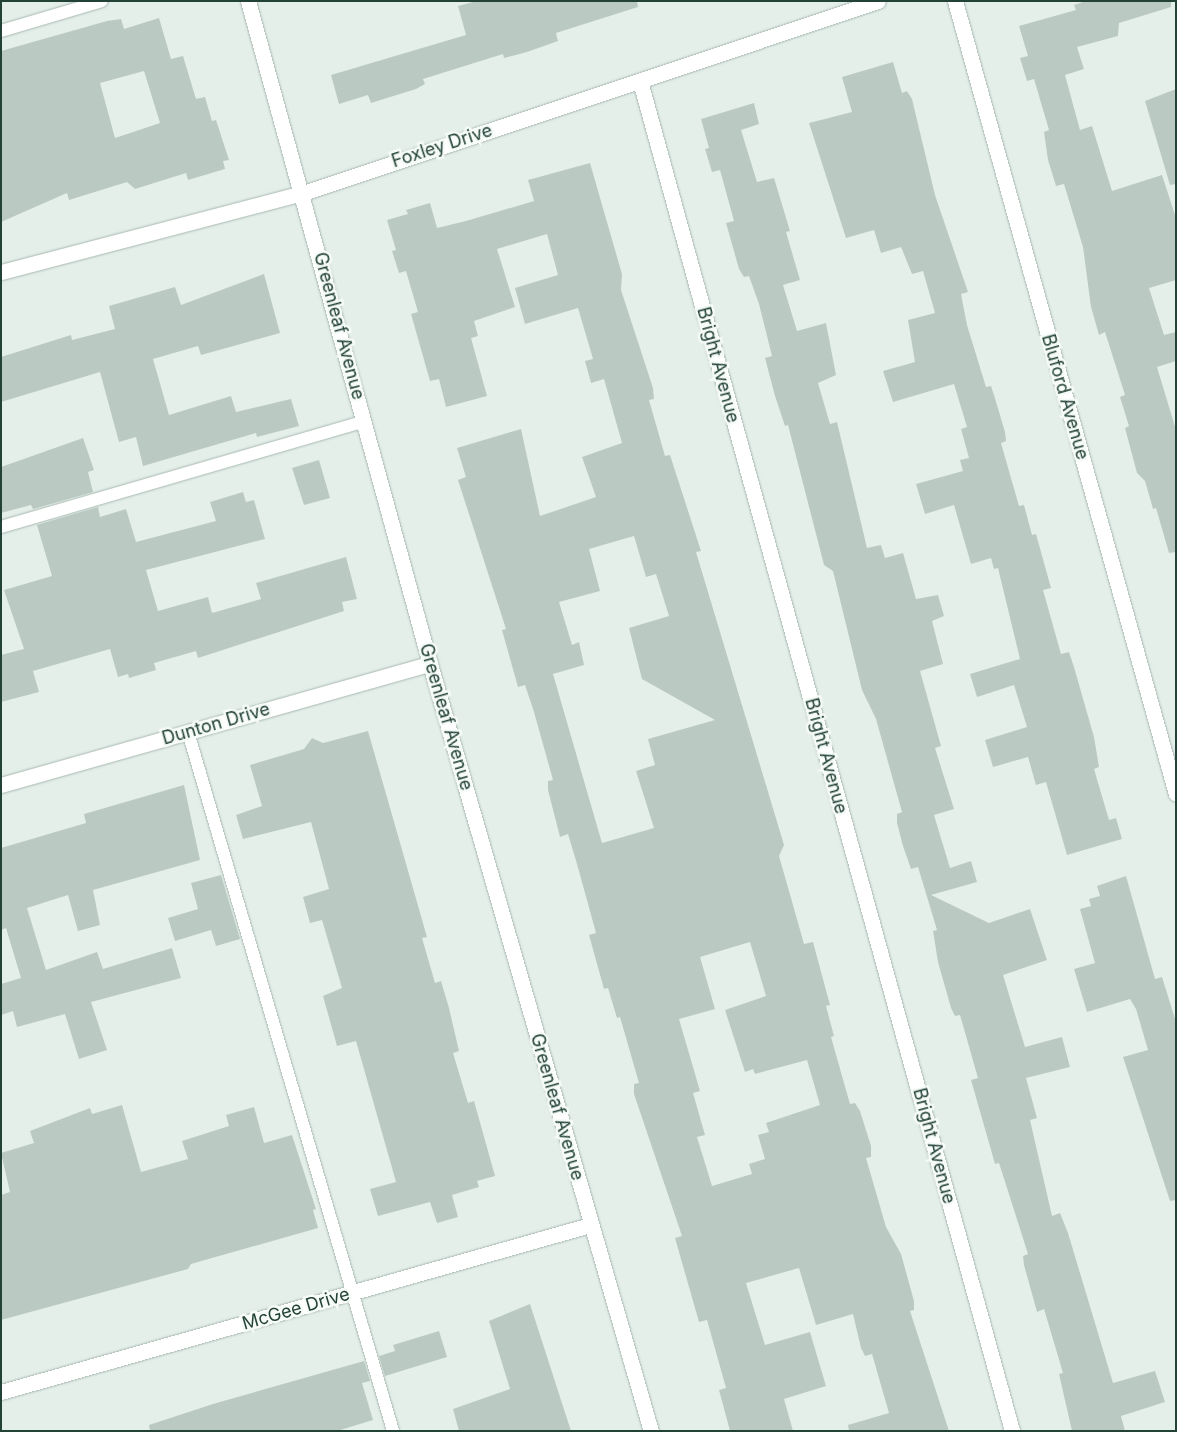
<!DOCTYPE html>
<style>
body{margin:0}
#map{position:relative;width:1177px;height:1432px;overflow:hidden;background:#e5efea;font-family:Inter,sans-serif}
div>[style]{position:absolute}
.building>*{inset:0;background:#bacac2}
.roads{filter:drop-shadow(0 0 1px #a7b8b1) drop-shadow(0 0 1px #a7b8b1)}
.service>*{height:12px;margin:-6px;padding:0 6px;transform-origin:6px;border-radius:6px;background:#fff}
.minor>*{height:15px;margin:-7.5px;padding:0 7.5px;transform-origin:7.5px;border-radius:7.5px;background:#fff}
.tertiary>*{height:15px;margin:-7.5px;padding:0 7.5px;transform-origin:7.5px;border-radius:7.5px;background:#fff}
span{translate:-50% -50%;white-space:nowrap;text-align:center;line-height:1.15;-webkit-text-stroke:5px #f6fbf8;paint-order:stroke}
.street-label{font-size:18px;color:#234237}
.frame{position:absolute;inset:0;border:2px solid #234237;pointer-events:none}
</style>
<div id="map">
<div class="building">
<div style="clip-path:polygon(477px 1px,637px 1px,638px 7px,556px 33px,558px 41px,527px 52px,504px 58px,503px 54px,423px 79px,425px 84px,416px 89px,371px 103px,368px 95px,339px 104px,331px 75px,466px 35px,458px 6px)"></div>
<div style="clip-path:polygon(1086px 1px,1171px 1px,1171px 7px,1119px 23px,1118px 36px,1077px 47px,1084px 69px,1065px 75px,1080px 130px,1092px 126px,1112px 191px,1162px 175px,1176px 218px,1176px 280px,1149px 288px,1164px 335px,1176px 332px,1176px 361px,1157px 367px,1176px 430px,1176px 552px,1169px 553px,1156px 508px,1153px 509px,1145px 481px,1137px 473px,1125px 428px,1129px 426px,1120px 397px,1125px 395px,1105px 332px,1099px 335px,1091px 307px,1083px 247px,1064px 184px,1056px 186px,1048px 160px,1044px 132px,1049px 130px,1034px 79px,1027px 81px,1020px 58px,1028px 56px,1019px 26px,1076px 10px,1074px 5px)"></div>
<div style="clip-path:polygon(evenodd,159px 18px,171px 59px,183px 56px,196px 99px,205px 97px,212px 121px,216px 120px,229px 160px,223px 161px,225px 169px,188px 180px,186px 173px,135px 189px,127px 182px,69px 200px,67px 193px,1px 222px,1px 51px,107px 21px,121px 19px,124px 29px,159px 18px,144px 71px,160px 123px,115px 138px,100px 83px,144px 71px)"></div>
<div style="clip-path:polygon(893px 62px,902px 93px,907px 91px,912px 99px,935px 195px,968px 292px,961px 294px,967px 325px,986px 387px,991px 386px,994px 395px,1005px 432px,1006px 441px,1001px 443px,1019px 506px,1024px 505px,1032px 535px,1036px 534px,1051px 588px,1043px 590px,1061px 654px,1069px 652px,1074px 667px,1094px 737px,1099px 767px,1094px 769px,1109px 820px,1116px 818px,1122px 839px,1067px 855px,1046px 782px,1036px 785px,1028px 757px,993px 767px,985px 740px,1027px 727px,1014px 685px,977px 697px,970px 674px,1020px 659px,998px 568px,994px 569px,991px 558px,971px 564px,954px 505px,925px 514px,916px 484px,963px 471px,960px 460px,969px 458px,961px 429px,967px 427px,954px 384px,893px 402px,883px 371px,915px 362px,908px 320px,935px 313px,923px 271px,912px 274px,901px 247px,881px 253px,874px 230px,846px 238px,809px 123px,852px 112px,842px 77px)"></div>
<div style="clip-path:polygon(1176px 89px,1176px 184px,1170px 185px,1145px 101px)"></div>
<div style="clip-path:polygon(754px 103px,759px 124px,741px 130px,757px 182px,774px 178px,790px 231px,786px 232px,800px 280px,783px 285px,797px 331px,826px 323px,836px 375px,818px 383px,830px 424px,837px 422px,867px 548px,881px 545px,885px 558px,903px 553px,916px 599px,938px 595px,944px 616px,932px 621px,943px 664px,920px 671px,941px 746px,935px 748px,954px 809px,934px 815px,950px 868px,971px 861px,977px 882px,931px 895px,989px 923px,1030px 909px,1047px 960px,1003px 975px,1025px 1047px,1062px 1037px,1070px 1067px,1026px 1078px,1037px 1118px,1030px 1120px,1052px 1216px,1060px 1213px,1068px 1233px,1113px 1383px,1155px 1371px,1165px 1402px,1121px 1416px,1125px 1431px,1072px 1431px,1059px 1374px,1063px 1373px,1044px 1309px,1037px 1312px,1024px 1265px,1023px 1256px,1028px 1254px,999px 1163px,995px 1164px,971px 1080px,978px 1078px,960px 1015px,955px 1016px,951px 1008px,938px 962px,933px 931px,937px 930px,918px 867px,911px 869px,903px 846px,897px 823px,897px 814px,902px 812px,876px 719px,862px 690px,833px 571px,824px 565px,788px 425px,785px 426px,775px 396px,765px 358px,772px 356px,759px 304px,749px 276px,744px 277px,739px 269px,726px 223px,734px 221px,720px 170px,712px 172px,705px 149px,709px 148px,701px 119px)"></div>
<div style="clip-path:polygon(evenodd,590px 163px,622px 274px,621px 290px,653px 388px,654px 399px,649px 400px,665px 456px,670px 455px,701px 551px,696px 552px,784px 845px,779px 856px,793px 905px,804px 944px,813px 942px,830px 1005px,826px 1006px,834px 1036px,831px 1037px,850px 1104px,855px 1103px,860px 1111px,871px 1146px,871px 1157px,866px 1158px,886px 1227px,901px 1254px,914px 1301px,914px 1310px,910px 1311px,949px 1431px,849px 1431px,848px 1425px,889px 1413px,872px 1354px,865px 1356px,861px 1348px,853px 1314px,816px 1325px,799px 1268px,746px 1283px,765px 1345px,810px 1332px,826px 1386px,784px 1399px,793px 1431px,730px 1431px,719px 1390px,726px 1388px,707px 1320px,699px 1322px,675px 1238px,682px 1236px,634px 1094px,634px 1084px,639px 1083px,620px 1017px,617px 1018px,608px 988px,604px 989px,589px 935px,596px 933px,577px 864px,568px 834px,560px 837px,548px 790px,548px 781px,553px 780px,534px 712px,525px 685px,518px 687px,502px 630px,506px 629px,458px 480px,466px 477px,457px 448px,521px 429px,540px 516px,596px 497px,582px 457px,622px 443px,604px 379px,591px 383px,585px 361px,593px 359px,578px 308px,525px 324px,515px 288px,558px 275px,547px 234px,497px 249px,515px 307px,474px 321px,478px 336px,471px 338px,487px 396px,446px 407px,439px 379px,430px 381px,411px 314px,418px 312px,406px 271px,399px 273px,392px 251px,396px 250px,387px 220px,408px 214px,406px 210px,430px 203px,437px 228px,466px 221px,534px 201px,528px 180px,590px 163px,634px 536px,646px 577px,656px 574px,669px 616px,629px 628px,642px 679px,715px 720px,648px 739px,655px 765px,636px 771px,654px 828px,602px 843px,553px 674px,584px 665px,579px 642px,572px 645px,559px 602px,600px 591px,589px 549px,634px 536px,590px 163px,750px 942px,766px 996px,725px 1010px,745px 1072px,753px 1069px,755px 1074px,807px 1060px,820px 1105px,766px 1123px,769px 1132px,758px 1135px,765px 1159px,749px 1164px,752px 1174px,712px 1186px,697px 1137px,705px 1135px,693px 1093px,700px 1091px,679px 1019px,715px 1009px,700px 957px,750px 942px)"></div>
<div style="clip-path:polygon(264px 274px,280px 333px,201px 355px,198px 346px,153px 359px,169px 415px,231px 396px,236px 412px,291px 399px,299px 426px,257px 437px,256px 433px,143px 466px,136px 437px,119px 442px,100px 372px,1px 402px,1px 357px,71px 335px,72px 340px,115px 329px,109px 306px,175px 287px,181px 305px)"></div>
<div style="clip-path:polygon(83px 438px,94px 470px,88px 472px,93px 492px,33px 509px,31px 505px,1px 513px,1px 467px)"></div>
<div style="clip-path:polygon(319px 460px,330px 498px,304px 505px,292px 468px)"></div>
<div style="clip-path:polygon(243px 492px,246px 502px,254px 500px,265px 539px,146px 570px,158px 611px,208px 597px,212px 613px,261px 599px,256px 583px,346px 557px,357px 599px,342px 602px,344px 611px,198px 658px,196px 651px,154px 663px,156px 670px,129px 678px,128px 674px,118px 677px,110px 649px,33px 671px,39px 692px,1px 702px,1px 655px,24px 649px,4px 590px,52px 576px,37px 525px,98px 507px,100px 517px,126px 509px,136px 542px,216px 521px,210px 502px)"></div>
<div style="clip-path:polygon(368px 731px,427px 937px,422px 938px,435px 983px,441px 981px,449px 1008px,459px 1051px,453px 1053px,468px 1103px,474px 1101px,495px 1176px,477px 1181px,479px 1187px,452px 1195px,458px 1217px,437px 1223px,430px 1202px,378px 1216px,370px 1189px,396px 1182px,356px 1041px,337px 1046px,323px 996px,342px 988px,322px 920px,310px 923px,303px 897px,329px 889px,311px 822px,243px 839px,236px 815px,262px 806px,250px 765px,304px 749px,312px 738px,323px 743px)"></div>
<div style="clip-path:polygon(184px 785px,200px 860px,93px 890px,100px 925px,78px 931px,68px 895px,27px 908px,46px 970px,97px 952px,103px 969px,172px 948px,181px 978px,91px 1002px,107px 1050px,79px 1059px,65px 1014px,17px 1027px,13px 1011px,1px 1015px,1px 984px,21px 978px,6px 928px,1px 930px,1px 848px,86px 823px,84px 814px)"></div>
<div style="clip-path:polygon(221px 875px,240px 939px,216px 946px,211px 930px,175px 941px,168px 918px,198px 909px,191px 883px)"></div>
<div style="clip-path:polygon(1126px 876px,1155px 979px,1162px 977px,1176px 1022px,1176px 1200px,1170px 1201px,1123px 1057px,1148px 1050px,1136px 1009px,1130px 999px,1087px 1012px,1074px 969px,1095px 963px,1080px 909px,1091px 906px,1089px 899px,1100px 896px,1097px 886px)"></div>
<div style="clip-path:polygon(122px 1105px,141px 1172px,188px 1159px,182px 1141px,229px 1126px,226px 1115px,254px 1107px,264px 1143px,292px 1135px,316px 1209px,313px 1210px,318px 1228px,191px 1264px,188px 1269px,1px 1320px,1px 1195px,10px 1192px,1px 1153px,34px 1143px,30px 1131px,90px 1108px,92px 1114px)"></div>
<div style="clip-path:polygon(530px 1304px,571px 1431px,459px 1431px,453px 1409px,510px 1389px,489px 1321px)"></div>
<div style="clip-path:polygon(439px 1331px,447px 1357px,385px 1376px,379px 1356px,395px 1351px,393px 1345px)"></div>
<div style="clip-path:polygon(364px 1361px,370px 1381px,362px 1383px,373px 1420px,337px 1431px,150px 1431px,149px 1425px,213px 1404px)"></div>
</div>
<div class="roads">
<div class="service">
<div style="left:1px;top:31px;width:105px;rotate:-16.5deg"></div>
<div style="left:1px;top:527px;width:379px;rotate:-16.2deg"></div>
<div style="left:188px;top:732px;width:728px;rotate:73.65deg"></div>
</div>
<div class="minor">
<div style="left:955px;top:1px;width:823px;rotate:74.43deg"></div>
<div style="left:640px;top:81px;width:1400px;rotate:74.59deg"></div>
<div style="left:1px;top:272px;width:312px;rotate:-14.7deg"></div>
<div style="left:303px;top:193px;width:606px;rotate:-18.46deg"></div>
<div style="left:1px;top:785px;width:446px;rotate:-15.8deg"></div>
<div style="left:1px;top:1392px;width:612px;rotate:-15.83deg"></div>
</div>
<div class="tertiary">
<div style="left:248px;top:1px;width:688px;rotate:74.65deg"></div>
<div style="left:430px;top:664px;width:798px;rotate:73.93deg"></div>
</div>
</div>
<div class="street-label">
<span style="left:442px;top:146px;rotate:-18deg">Foxley Drive</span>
<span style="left:339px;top:326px;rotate:75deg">Greenleaf Avenue</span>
<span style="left:718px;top:365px;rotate:75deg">Bright Avenue</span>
<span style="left:1065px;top:397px;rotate:74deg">Bluford Avenue</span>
<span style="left:446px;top:717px;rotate:74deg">Greenleaf Avenue</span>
<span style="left:216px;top:724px;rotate:-16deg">Dunton Drive</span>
<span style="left:826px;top:756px;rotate:75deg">Bright Avenue</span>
<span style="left:557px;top:1107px;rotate:74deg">Greenleaf Avenue</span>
<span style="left:934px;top:1146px;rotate:75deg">Bright Avenue</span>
<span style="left:296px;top:1309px;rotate:-16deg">McGee Drive</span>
</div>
<div class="frame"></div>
</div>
